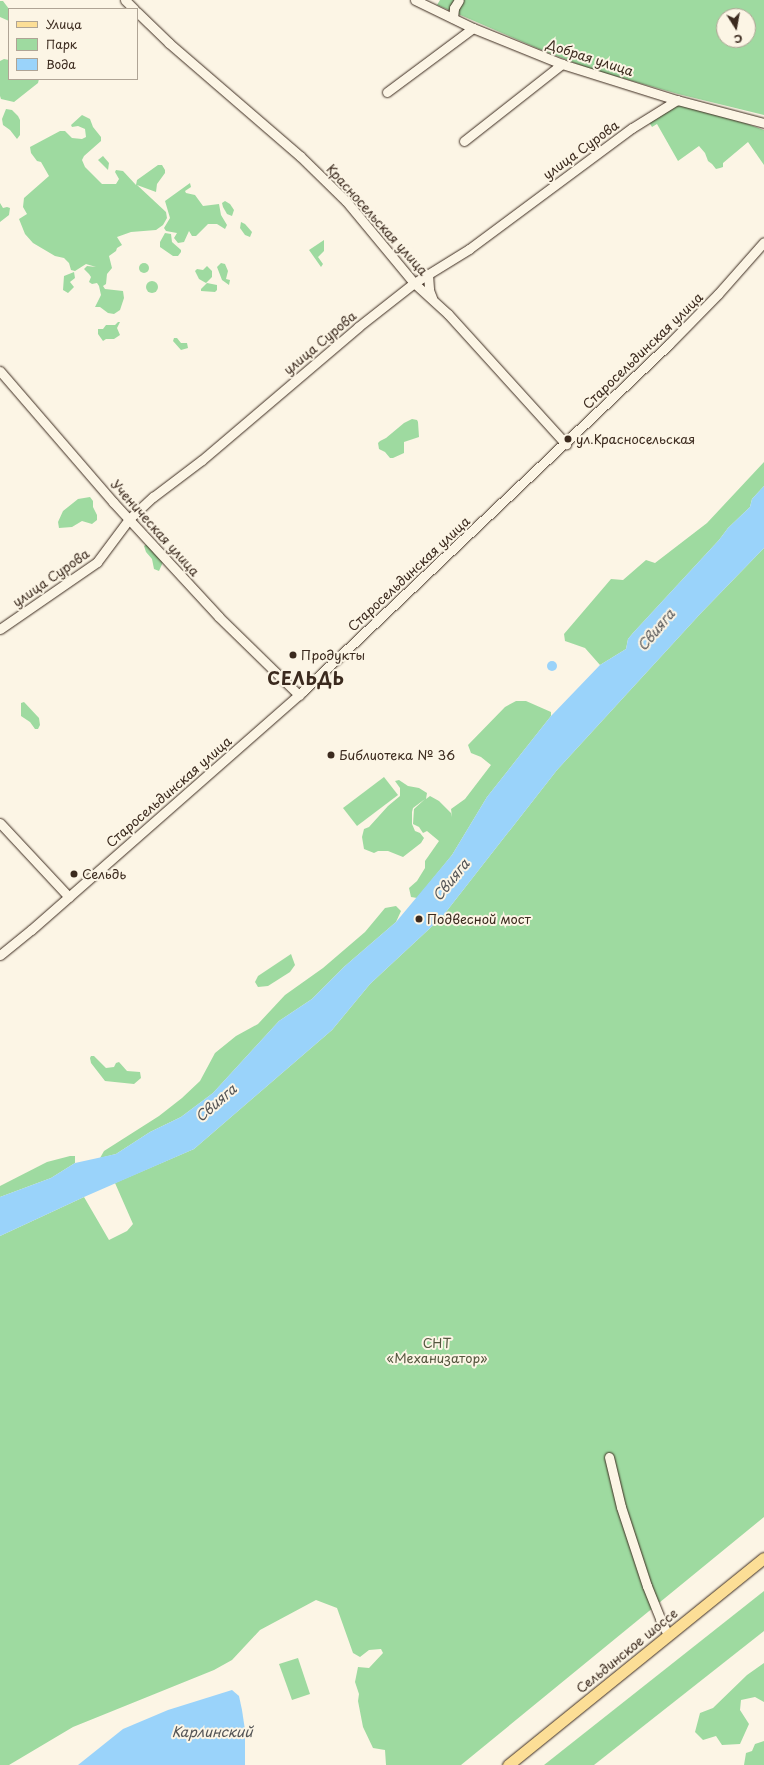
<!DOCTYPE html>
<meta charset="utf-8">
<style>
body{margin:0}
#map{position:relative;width:764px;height:1765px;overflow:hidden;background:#fcf5e5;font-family:"Playpen Sans",sans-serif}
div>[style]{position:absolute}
.green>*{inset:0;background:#9edaa0}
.round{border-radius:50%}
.water>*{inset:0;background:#9ad3fa}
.roads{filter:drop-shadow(0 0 1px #3b2a1e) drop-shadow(0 0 1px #3b2a1e)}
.minor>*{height:9px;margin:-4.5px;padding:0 4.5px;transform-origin:4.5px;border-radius:4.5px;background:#fcf5e5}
.major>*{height:11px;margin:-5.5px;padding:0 5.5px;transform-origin:5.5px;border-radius:5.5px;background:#fcde96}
.dots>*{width:11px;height:11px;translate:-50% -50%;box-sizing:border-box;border:2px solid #fcf5e5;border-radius:50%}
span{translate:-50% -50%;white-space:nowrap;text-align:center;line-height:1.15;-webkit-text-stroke:4px #fcf5e5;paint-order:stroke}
.street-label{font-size:13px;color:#3b2a1e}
.poi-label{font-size:13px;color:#3b2a1e}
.left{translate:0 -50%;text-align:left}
.park-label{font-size:13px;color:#54563e}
.water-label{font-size:14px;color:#535455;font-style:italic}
.district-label{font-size:17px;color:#3b2a1e;font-weight:700;letter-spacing:1px}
.legend{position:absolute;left:8px;top:8px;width:130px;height:72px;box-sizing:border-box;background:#fcf5e5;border:1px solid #afa495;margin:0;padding:5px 7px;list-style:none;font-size:12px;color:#3b2a1e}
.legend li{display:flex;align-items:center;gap:8px;height:20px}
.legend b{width:20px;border:1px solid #afa495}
.north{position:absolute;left:716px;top:8px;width:40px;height:40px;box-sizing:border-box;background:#fcf5e5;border:1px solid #afa495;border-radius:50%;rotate:169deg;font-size:11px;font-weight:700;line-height:16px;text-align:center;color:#3b2a1e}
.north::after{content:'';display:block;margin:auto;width:14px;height:18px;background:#3b2a1e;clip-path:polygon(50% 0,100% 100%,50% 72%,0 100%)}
</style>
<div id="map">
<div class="green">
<div style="clip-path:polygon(evenodd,440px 0,764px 0,764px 115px,678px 94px,590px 69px,539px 49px,437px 5px,440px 0,724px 16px,748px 16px,748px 40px,724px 40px,724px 16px)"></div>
<div style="clip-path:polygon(0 1px,3px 1px,9px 9px,9px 21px,0 17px)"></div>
<div style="clip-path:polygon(4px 59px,9px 60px,9px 79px,39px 79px,38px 83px,14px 102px,1px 99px,0 96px,0 61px)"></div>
<div style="clip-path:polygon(679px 105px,745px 123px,764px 130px,764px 165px,748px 142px,723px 163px,723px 167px,720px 168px,716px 169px,712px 164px,708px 161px,705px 153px,699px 146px,678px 161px,657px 124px,652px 127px,649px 122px)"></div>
<div style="clip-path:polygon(6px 109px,12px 110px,18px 116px,20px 120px,20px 135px,17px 139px,10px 130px,3px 125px,2px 119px)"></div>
<div style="clip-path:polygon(82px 115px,90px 119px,93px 127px,101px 137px,101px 141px,84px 156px,82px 160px,85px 167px,102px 184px,116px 184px,119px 179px,115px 172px,116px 170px,123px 171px,136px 185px,137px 180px,158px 165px,162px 165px,165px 170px,165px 173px,157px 184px,156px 192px,137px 185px,166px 212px,167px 218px,163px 225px,156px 230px,131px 232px,117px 237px,122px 245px,117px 248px,116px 251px,109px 256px,112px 268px,107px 274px,106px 284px,103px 286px,105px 289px,123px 291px,124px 298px,120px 310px,114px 314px,108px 313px,100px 307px,95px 307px,101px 295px,99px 286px,97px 283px,92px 284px,89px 282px,91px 277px,89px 274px,84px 269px,87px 266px,96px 267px,86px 264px,75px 271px,71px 270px,69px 263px,64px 258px,55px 256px,33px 243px,25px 234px,19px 219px,27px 214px,23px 207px,24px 198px,49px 176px,41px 162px,37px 161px,31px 153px,30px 147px,60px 131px,65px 131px,72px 138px,82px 139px,86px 137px,85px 129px,78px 126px,72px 127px,71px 125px)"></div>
<div style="clip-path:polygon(103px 156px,109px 163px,108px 170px,98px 160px)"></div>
<div style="clip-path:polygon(190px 183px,191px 187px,185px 191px,186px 193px,195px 195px,203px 206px,219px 204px,221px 215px,227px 225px,225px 229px,217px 224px,208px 224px,196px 236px,192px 236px,189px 231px,184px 242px,178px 243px,174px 238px,177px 233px,166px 231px,164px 228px,170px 218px,165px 201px)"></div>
<div style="clip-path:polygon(225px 201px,230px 204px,234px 210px,232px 216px,227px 214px,223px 207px,222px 203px)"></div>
<div style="clip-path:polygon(0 203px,3px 208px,7px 207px,10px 208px,9px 215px,0 222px)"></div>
<div style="clip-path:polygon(241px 222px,245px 224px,252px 232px,250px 237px,245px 235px,240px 228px)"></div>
<div style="clip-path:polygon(165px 233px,171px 234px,172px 242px,181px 250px,181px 252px,178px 256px,173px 256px,160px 247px,160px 242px)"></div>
<div style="clip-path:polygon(324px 240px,324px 251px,318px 257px,323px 264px,321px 267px,309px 250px)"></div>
<div style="clip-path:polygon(221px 263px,225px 264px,228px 271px,226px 279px,230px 280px,229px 285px,222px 280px,217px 267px)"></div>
<div class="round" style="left:139px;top:263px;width:10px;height:10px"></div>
<div style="clip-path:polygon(207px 266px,212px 271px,212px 277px,206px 283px,199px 279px,195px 271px,197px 269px,203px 270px)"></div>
<div style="clip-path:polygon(74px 272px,75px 278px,70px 282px,74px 287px,68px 293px,63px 290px,64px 276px)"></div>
<div class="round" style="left:146px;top:281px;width:12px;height:12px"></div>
<div style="clip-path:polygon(207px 283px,217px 285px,217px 290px,215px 292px,201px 291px,201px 289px)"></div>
<div style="clip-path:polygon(118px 322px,120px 322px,117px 328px,120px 335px,114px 339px,106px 339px,103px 341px,98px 334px,98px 329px,103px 329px,106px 325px,115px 325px)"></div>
<div style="clip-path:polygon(174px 338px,177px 338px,181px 343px,187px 343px,188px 348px,181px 350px,173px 341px)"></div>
<div style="clip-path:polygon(412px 419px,417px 420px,418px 422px,419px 437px,404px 442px,404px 453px,393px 458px,390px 458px,385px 452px,379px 449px,378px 443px,380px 441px,386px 438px,404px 423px)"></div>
<div style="clip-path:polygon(764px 462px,764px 486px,752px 499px,750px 507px,728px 528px,719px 540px,633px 633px,628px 639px,626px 649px,600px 665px,585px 648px,565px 641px,564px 634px,611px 579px,623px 580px,646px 560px,655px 563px,707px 523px)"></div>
<div style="clip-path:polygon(90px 497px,93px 501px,93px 507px,97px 515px,97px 520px,92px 524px,82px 521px,72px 527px,59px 528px,58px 522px,63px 511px,78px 499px)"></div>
<div style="clip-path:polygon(147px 544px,163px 562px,159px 571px,154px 569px,152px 559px,146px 552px,144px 546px)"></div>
<div style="clip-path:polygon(764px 548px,764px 1517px,461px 1765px,386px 1765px,385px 1750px,373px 1748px,363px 1727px,358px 1701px,359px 1694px,355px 1682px,358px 1667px,369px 1668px,383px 1653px,381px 1649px,369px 1650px,360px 1657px,353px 1653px,337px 1608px,316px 1600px,260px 1630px,232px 1660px,214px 1670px,73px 1727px,9px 1765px,0 1765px,0 1236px,84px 1197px,109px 1240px,127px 1231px,133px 1224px,115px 1183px,194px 1149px,332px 1030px,370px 984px,442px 917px,557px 770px,701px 613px)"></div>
<div style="clip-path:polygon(516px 701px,526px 701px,551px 712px,551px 716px,487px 797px,452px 855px,417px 898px,411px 897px,409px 888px,417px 881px,425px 868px,425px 861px,439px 841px,427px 831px,423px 833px,419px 827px,413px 824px,414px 809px,425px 799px,413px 808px,412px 812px,412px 824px,415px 831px,420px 833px,424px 838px,421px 843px,403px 857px,388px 851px,378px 851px,374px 853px,364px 849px,362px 837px,364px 829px,369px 827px,388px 806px,400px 796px,400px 788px,395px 781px,399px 780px,408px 786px,419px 788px,427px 793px,426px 799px,430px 796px,439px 801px,451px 813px,452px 817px,451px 809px,465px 799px,491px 765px,481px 757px,471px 753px,468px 745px,505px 707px)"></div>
<div style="clip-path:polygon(24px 702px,39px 718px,40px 725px,38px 729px,35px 729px,30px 722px,21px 716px,21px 703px)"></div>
<div style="clip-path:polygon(384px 777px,398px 795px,357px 826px,343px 808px)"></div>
<div style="clip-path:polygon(396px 906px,401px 911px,396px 922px,345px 966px,312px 999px,279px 1021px,213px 1093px,181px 1117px,150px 1132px,116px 1154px,100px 1158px,104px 1151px,159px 1116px,182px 1098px,200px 1081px,215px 1053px,236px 1036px,258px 1024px,285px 995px,323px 968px,365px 932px,385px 908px)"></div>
<div style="clip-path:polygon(291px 954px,295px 965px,290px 972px,268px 986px,258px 987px,255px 982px,258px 976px)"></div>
<div style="clip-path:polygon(91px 1056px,94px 1056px,106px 1068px,114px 1067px,116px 1063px,119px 1062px,127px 1071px,140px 1072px,141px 1078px,134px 1084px,105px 1081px,91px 1063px,90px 1058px)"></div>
<div style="clip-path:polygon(70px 1156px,75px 1156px,75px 1163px,51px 1178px,0 1197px,0 1186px,47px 1162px)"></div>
<div style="clip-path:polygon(764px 1591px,764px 1631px,594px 1765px,544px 1765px)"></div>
<div style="clip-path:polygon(298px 1658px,310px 1694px,292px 1700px,279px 1664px)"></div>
<div style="clip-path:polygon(764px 1663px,764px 1702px,755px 1697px,741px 1700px,740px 1710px,749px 1724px,740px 1744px,722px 1745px,716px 1736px,703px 1740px,695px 1732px,700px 1713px,713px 1708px,747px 1675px)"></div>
<div style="clip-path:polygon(764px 1741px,764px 1765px,744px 1765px,746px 1753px,752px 1751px,755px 1744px)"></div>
</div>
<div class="water">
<div style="clip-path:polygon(764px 486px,764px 548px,701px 613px,557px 770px,442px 917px,370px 984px,332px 1030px,194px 1149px,84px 1197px,0 1236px,0 1197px,51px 1178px,75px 1163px,116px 1154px,150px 1132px,181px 1117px,213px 1093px,279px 1021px,312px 999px,345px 966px,396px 922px,452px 855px,487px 797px,551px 716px,600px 665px,626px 649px,628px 639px,633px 633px,719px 540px,728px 528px,750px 507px,752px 499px)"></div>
<div class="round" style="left:547px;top:661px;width:10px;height:10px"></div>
<div style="clip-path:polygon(232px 1690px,239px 1696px,242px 1710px,245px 1730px,245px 1765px,78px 1765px,123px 1729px,168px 1710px)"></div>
</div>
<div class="roads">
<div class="minor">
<div style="left:125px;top:0;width:13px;rotate:45deg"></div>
<div style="left:415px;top:0;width:64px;rotate:25.8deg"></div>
<div style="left:473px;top:28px;width:96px;rotate:22deg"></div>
<div style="left:562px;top:64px;width:121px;rotate:17.4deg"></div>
<div style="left:677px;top:100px;width:90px;rotate:14.8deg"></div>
<div style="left:137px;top:12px;width:45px;rotate:44.1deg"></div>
<div style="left:169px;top:43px;width:173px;rotate:40.8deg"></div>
<div style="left:300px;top:156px;width:64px;rotate:44.4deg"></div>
<div style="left:346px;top:201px;width:107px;rotate:50.3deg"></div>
<div style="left:414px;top:283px;width:46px;rotate:42.4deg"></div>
<div style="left:448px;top:314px;width:176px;rotate:47.8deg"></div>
<div style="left:453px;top:18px;width:10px;rotate:-84deg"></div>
<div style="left:454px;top:8px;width:9px;rotate:-58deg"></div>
<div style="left:387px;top:92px;width:107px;rotate:-36.7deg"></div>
<div style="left:464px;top:141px;width:125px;rotate:-38.2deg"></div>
<div style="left:428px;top:274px;width:16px;rotate:86deg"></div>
<div style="left:429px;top:290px;width:9px;rotate:69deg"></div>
<div style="left:0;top:371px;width:173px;rotate:49.2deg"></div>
<div style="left:113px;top:502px;width:156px;rotate:47.3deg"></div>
<div style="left:219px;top:617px;width:112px;rotate:44.3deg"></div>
<div style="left:0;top:629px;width:118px;rotate:-34.6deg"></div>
<div style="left:97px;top:562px;width:54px;rotate:-53.3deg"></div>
<div style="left:129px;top:519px;width:33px;rotate:-43deg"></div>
<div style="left:153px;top:497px;width:61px;rotate:-37.1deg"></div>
<div style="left:202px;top:460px;width:205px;rotate:-40.4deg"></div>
<div style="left:358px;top:327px;width:71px;rotate:-38.2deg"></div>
<div style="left:414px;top:283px;width:65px;rotate:-31.7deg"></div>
<div style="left:469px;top:249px;width:203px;rotate:-36.6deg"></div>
<div style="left:632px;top:128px;width:53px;rotate:-31.9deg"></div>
<div style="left:0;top:823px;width:101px;rotate:47deg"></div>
<div style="left:0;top:955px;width:40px;rotate:-39deg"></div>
<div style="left:31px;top:930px;width:362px;rotate:-41.3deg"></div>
<div style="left:303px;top:691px;width:504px;rotate:-43.47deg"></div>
<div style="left:669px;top:344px;width:70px;rotate:-45.6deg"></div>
<div style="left:718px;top:294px;width:69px;rotate:-48.5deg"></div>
<div style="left:609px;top:1457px;width:51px;rotate:76.5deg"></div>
<div style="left:621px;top:1507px;width:83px;rotate:71.8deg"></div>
<div style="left:647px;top:1586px;width:35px;rotate:68deg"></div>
<div style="left:660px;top:1619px;width:18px;rotate:63deg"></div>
</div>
<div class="major">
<div style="left:508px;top:1765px;width:329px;rotate:-39deg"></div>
</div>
</div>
<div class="dots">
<div style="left:568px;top:439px;background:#3b2a1e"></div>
<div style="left:293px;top:655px;background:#3b2a1e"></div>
<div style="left:331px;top:755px;background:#3b2a1e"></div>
<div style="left:74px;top:874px;background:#3b2a1e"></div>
<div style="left:419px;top:919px;background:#3b2a1e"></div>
</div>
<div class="street-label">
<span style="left:590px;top:58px;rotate:18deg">Добрая улица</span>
<span style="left:581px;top:150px;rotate:-36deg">улица Сурова</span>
<span style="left:377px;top:220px;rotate:48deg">Красносельская улица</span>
<span style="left:320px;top:343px;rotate:-40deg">улица Сурова</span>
<span style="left:643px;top:351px;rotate:-44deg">Старосельдинская улица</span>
<span style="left:155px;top:528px;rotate:48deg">Ученическая улица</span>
<span style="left:409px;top:574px;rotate:-43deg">Старосельдинская улица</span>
<span style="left:51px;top:578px;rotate:-35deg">улица Сурова</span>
<span style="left:169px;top:792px;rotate:-41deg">Старосельдинская улица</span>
<span style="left:627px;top:1651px;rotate:-39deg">Сельдинское шоссе</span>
</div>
<div class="poi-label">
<span class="left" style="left:576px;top:439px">ул.Красносельская</span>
<span class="left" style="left:301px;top:655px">Продукты</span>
<span class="left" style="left:339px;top:755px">Библиотека № 36</span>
<span class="left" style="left:82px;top:874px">Сельдь</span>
<span class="left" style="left:427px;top:919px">Подвесной мост</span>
</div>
<div class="park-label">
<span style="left:437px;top:1351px">СНТ<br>«Механизатор»</span>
</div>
<div class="water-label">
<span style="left:656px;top:630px;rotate:-50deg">Свияга</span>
<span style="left:451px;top:880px;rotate:-51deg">Свияга</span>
<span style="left:216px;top:1103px;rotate:-41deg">Свияга</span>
<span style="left:212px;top:1732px">Карлинский</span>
</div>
<div class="district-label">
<span style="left:306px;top:679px">СЕЛЬДЬ</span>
</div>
<ul class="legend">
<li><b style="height:5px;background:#fcde96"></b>Улица</li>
<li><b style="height:11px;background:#9edaa0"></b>Парк</li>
<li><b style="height:11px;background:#9ad3fa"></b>Вода</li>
</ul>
<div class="north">С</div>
</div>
